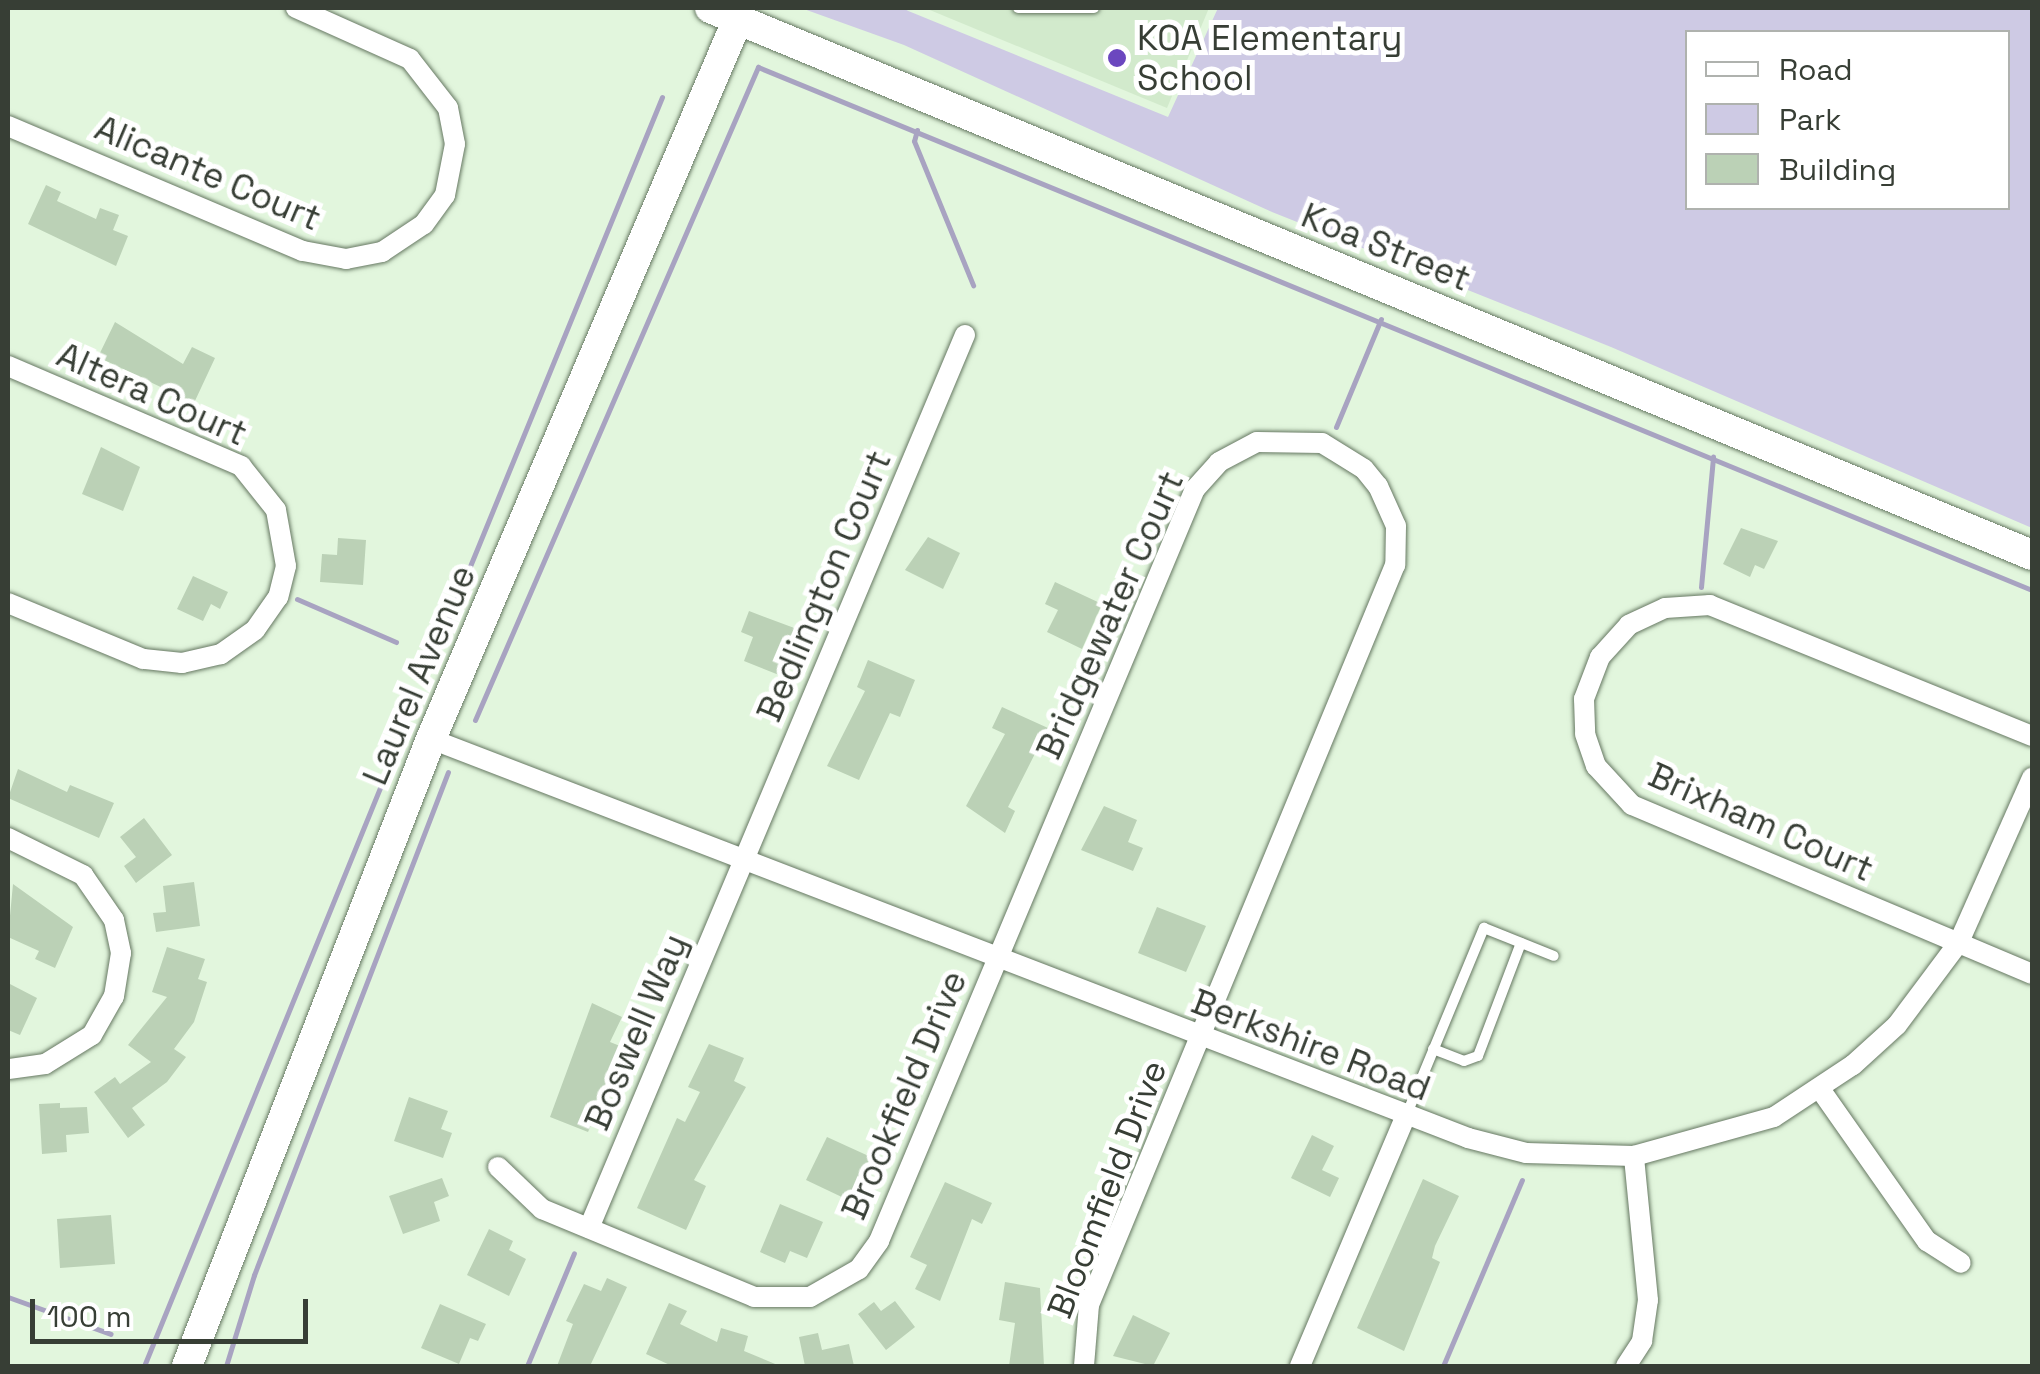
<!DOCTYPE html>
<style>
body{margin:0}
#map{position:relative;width:2040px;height:1374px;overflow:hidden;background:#e2f6dd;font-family:"Space Grotesk",sans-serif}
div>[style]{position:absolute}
.built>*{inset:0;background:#d2eacc}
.green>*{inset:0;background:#cecae4}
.stream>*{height:5px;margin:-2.5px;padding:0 2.5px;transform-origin:2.5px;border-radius:2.5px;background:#a8a3c1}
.building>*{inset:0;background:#bbd1b6}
.roads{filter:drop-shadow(0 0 2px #667862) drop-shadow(0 0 2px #667862)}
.service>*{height:10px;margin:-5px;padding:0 5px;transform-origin:5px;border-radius:5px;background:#fff}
.minor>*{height:20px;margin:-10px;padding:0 10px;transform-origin:10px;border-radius:10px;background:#fff}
.secondary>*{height:30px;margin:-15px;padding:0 15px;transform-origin:15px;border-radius:15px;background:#fff}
.dots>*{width:28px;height:28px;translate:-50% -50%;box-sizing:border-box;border:5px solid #fff;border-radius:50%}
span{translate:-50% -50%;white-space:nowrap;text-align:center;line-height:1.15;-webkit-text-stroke:10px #fff;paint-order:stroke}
.poi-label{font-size:35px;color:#373e35}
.left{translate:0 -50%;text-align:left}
.street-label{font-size:35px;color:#373e35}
.frame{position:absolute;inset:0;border:10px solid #373e35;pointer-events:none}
.legend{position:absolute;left:1685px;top:30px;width:325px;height:180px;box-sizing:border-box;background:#fff;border:2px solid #afb2ae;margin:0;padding:12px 18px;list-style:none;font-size:30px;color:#373e35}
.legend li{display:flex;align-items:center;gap:20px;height:50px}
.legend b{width:50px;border:2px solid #afb2ae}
.scale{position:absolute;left:30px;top:1299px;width:278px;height:45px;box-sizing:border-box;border:5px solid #373e35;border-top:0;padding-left:12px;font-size:30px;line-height:35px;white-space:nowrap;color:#373e35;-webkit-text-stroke:8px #fff;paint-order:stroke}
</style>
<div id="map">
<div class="built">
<div style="clip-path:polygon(925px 8px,1209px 8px,1167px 108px)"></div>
</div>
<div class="green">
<div style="clip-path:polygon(evenodd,801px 8px,901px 8px,1168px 117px,1218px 8px,2032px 8px,2032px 528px,1611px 347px,1272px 212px,904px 45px,801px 8px,1688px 32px,2008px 32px,2008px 208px,1688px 208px,1688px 32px)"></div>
</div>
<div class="stream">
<div style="left:917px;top:130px;width:11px;rotate:105deg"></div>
<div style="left:914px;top:141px;width:156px;rotate:67.7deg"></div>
<div style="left:1336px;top:427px;width:117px;rotate:-67.4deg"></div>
<div style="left:1701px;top:587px;width:131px;rotate:-84.7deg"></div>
<div style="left:297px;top:599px;width:108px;rotate:23.5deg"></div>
<div style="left:423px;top:681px;width:631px;rotate:-67.74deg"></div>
<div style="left:475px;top:720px;width:712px;rotate:-66.57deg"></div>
<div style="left:758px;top:67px;width:1377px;rotate:22.32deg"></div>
<div style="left:8px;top:1297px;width:109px;rotate:19.8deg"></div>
<div style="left:144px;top:1366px;width:693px;rotate:-67.8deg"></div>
<div style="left:226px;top:1366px;width:95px;rotate:-72.9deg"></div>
<div style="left:254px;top:1275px;width:539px;rotate:-68.91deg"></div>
<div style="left:527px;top:1366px;width:122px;rotate:-67.4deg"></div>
<div style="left:1443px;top:1366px;width:202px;rotate:-67deg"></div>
</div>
<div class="building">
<div style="clip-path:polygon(46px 185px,61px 192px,57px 201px,96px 219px,100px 208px,119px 215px,113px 230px,128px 236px,116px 266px,28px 224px)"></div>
<div style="clip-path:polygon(115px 322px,183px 364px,192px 347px,215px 358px,194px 403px,98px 357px)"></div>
<div style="clip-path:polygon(101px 447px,140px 467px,123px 511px,82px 494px)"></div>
<div style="clip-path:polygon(1741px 528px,1778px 541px,1764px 569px,1755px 565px,1750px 577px,1723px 564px)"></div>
<div style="clip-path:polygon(928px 537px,960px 553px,943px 589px,905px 570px)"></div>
<div style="clip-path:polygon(338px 538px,366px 540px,363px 585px,320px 582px,322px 554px,337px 555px)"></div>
<div style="clip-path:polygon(193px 576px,228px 592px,220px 609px,211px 604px,203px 621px,177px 609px)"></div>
<div style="clip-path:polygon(1055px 582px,1102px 604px,1082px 649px,1047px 632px,1058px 610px,1045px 604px)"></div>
<div style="clip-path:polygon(749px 611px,797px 629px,779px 675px,744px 661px,753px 637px,741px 632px)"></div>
<div style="clip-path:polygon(868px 660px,915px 680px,900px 717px,890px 713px,859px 780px,827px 766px,865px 691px,857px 687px)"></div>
<div style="clip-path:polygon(1002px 707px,1048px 728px,1008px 807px,1015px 811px,1005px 833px,966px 806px,1005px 734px,992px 728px)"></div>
<div style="clip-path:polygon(18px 769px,67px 792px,70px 785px,114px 803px,99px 838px,8px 798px)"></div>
<div style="clip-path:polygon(1104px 806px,1137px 820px,1128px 842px,1143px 848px,1133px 871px,1081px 850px)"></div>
<div style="clip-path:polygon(144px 818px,172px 855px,136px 883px,124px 866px,136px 857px,120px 837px)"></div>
<div style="clip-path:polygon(194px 882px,200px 926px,156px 932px,153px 913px,166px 912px,163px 886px)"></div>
<div style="clip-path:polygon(13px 884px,73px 927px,55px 968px,35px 959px,39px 951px,8px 937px)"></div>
<div style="clip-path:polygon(1157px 907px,1206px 926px,1186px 972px,1138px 953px)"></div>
<div style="clip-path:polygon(167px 947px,205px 959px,198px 979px,207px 982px,194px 1022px,174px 1049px,186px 1057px,167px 1082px,132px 1108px,145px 1125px,128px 1138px,94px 1092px,115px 1077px,120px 1084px,151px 1062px,128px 1045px,167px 997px,152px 992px)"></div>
<div style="clip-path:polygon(8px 983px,37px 998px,20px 1035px,8px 1030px)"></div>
<div style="clip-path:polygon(592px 1003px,622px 1017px,610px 1042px,625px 1048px,588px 1132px,550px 1117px)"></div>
<div style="clip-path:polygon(709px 1044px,744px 1058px,734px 1081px,746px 1087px,694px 1180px,706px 1186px,686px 1230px,637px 1208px,677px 1118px,685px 1122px,700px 1092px,688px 1087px)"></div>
<div style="clip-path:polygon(409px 1097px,448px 1111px,441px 1129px,452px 1133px,443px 1158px,394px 1141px)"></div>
<div style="clip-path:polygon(60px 1103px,60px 1108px,87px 1107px,89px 1133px,66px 1135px,67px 1152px,42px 1154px,39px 1104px)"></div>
<div style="clip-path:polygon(1312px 1135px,1334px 1146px,1322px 1170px,1339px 1178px,1330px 1197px,1291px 1178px)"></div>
<div style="clip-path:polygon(827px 1137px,873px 1158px,846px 1199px,806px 1180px)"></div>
<div style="clip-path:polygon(442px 1178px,449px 1196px,434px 1202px,440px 1221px,403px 1234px,389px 1196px)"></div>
<div style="clip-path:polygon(1423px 1179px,1459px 1196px,1435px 1246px,1432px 1258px,1440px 1262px,1404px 1351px,1357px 1328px)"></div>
<div style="clip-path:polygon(945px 1182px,992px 1203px,982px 1224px,972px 1219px,940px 1301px,915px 1289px,927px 1265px,910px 1257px)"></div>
<div style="clip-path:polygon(780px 1204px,823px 1222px,807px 1258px,790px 1251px,785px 1263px,760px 1252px)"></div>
<div style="clip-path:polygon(111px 1215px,115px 1264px,60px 1268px,57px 1219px)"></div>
<div style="clip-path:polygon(489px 1229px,513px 1241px,509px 1250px,526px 1259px,509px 1296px,467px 1275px)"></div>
<div style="clip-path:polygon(607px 1278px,627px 1287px,590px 1366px,557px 1366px,573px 1324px,566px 1321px,584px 1284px,601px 1291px)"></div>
<div style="clip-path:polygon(1005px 1282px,1040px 1288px,1044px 1366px,1009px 1366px,1015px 1323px,999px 1320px)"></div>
<div style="clip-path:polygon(895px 1301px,915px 1327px,886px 1350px,858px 1314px,874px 1302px,881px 1311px)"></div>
<div style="clip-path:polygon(669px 1303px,687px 1311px,680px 1324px,717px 1342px,721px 1328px,748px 1336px,744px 1351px,780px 1366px,672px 1366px,646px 1354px)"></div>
<div style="clip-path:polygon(440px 1304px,486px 1324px,478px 1341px,470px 1338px,459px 1364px,421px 1348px)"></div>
<div style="clip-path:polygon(1133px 1315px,1170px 1333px,1153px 1366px,1113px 1356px)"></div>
<div style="clip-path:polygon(818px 1333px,822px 1350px,849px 1344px,854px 1366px,805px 1366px,799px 1337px)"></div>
</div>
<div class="roads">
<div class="service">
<div style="left:1018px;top:8px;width:76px"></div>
<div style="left:1433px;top:1049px;width:33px;rotate:21deg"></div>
<div style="left:1464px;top:1061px;width:15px;rotate:-20deg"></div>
<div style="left:1478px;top:1056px;width:121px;rotate:-69.2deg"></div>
<div style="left:1406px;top:1116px;width:204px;rotate:-67.5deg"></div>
<div style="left:1484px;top:928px;width:75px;rotate:21.8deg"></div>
</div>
<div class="minor">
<div style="left:8px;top:126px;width:320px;rotate:23deg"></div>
<div style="left:303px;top:251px;width:44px;rotate:10.5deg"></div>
<div style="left:346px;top:259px;width:37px;rotate:-11deg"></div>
<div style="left:382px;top:252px;width:50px;rotate:-33.7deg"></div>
<div style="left:424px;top:224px;width:36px;rotate:-54deg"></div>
<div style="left:445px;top:195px;width:52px;rotate:-78.9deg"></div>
<div style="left:455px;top:144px;width:37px;rotate:-101deg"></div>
<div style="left:448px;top:108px;width:62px;rotate:-127.8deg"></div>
<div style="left:410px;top:59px;width:125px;rotate:-155.9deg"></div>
<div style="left:8px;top:366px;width:254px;rotate:23.2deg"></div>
<div style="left:241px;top:466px;width:56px;rotate:51.5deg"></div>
<div style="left:276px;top:510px;width:57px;rotate:79.9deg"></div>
<div style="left:286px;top:566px;width:32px;rotate:104deg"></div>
<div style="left:278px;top:597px;width:40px;rotate:124.9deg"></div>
<div style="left:255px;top:630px;width:42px;rotate:144.8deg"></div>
<div style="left:221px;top:654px;width:40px;rotate:167deg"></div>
<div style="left:182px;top:663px;width:39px;rotate:-174deg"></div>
<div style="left:143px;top:659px;width:146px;rotate:-157.5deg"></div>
<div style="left:2032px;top:736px;width:348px;rotate:-157.9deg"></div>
<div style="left:1710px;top:605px;width:45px;rotate:176.2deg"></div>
<div style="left:1665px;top:608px;width:40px;rotate:155deg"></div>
<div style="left:1629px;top:625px;width:43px;rotate:132.2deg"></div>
<div style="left:1600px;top:657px;width:45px;rotate:110.9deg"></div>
<div style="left:1584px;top:699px;width:35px;rotate:88deg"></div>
<div style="left:1585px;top:734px;width:34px;rotate:71deg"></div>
<div style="left:1596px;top:766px;width:53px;rotate:47.3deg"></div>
<div style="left:1632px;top:805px;width:434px;rotate:22.9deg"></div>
<div style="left:431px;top:739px;width:1111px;rotate:21.04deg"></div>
<div style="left:1468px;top:1138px;width:60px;rotate:14.5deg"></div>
<div style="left:1526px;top:1153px;width:108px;rotate:1.6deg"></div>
<div style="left:1634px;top:1156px;width:145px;rotate:-15.6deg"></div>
<div style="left:1774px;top:1117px;width:95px;rotate:-33.4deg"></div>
<div style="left:1853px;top:1065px;width:59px;rotate:-42.3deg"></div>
<div style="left:1897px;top:1025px;width:104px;rotate:-53.2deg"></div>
<div style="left:1959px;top:942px;width:180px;rotate:-66deg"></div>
<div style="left:8px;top:838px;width:84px;rotate:26.3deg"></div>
<div style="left:83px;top:875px;width:55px;rotate:55.4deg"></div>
<div style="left:114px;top:920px;width:34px;rotate:78deg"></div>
<div style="left:121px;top:953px;width:44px;rotate:99.2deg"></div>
<div style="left:114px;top:996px;width:45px;rotate:119.4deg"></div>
<div style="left:92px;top:1035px;width:55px;rotate:148.3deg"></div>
<div style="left:45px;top:1064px;width:37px;rotate:172deg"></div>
<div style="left:1820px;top:1089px;width:186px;rotate:54.9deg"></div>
<div style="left:1927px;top:1241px;width:40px;rotate:32.9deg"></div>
<div style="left:498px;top:1167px;width:61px;rotate:43.7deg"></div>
<div style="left:542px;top:1209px;width:230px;rotate:22.5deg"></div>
<div style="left:754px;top:1297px;width:56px"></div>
<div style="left:810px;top:1297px;width:56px;rotate:-29.7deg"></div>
<div style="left:859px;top:1269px;width:34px;rotate:-54deg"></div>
<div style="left:879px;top:1241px;width:816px;rotate:-67.21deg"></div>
<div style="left:1195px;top:489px;width:36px;rotate:-48deg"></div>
<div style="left:1219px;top:462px;width:43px;rotate:-27.8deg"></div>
<div style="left:1257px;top:442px;width:65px;rotate:0.9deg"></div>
<div style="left:1322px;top:443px;width:49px;rotate:31.8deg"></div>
<div style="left:1364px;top:469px;width:22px;rotate:51deg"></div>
<div style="left:1378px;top:486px;width:44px;rotate:65.8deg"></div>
<div style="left:1396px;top:526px;width:39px;rotate:91deg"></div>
<div style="left:1395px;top:565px;width:801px;rotate:112.47deg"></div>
<div style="left:1089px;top:1305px;width:61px;rotate:94.7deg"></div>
<div style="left:589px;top:1228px;width:969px;rotate:-67.17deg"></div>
<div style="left:1300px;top:1366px;width:270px;rotate:-67.1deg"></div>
<div style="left:1626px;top:1366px;width:30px;rotate:-57deg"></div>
<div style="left:1642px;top:1341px;width:41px;rotate:-81.7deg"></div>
<div style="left:1648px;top:1300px;width:145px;rotate:-95.6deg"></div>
</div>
<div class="secondary">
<div style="left:710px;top:8px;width:1431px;rotate:22.48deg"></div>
<div style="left:187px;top:1366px;width:673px;rotate:-68.74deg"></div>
<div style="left:431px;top:739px;width:783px;rotate:-66.91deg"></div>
</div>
</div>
<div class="dots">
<div style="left:1117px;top:58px;background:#6b47bf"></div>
</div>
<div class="poi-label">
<span class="left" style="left:1137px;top:58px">KOA Elementary<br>School</span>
</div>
<div class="street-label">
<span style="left:208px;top:173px;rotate:23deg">Alicante Court</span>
<span style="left:1386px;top:247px;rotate:22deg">Koa Street</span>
<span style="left:152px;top:394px;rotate:24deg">Altera Court</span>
<span style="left:824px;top:586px;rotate:-67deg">Bedlington Court</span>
<span style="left:1110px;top:615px;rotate:-66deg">Bridgewater Court</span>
<span style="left:419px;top:675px;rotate:-67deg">Laurel Avenue</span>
<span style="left:1761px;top:822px;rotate:24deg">Brixham Court</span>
<span style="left:636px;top:1032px;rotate:-67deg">Boswell Way</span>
<span style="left:1311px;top:1045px;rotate:21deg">Berkshire Road</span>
<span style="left:904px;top:1095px;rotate:-67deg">Brookfield Drive</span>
<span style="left:1107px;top:1189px;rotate:-69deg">Bloomfield Drive</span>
</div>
<div class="frame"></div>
<ul class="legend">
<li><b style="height:12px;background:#fff"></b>Road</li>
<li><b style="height:28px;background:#cecae4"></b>Park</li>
<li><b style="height:28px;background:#bbd1b6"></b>Building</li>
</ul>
<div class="scale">100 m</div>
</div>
